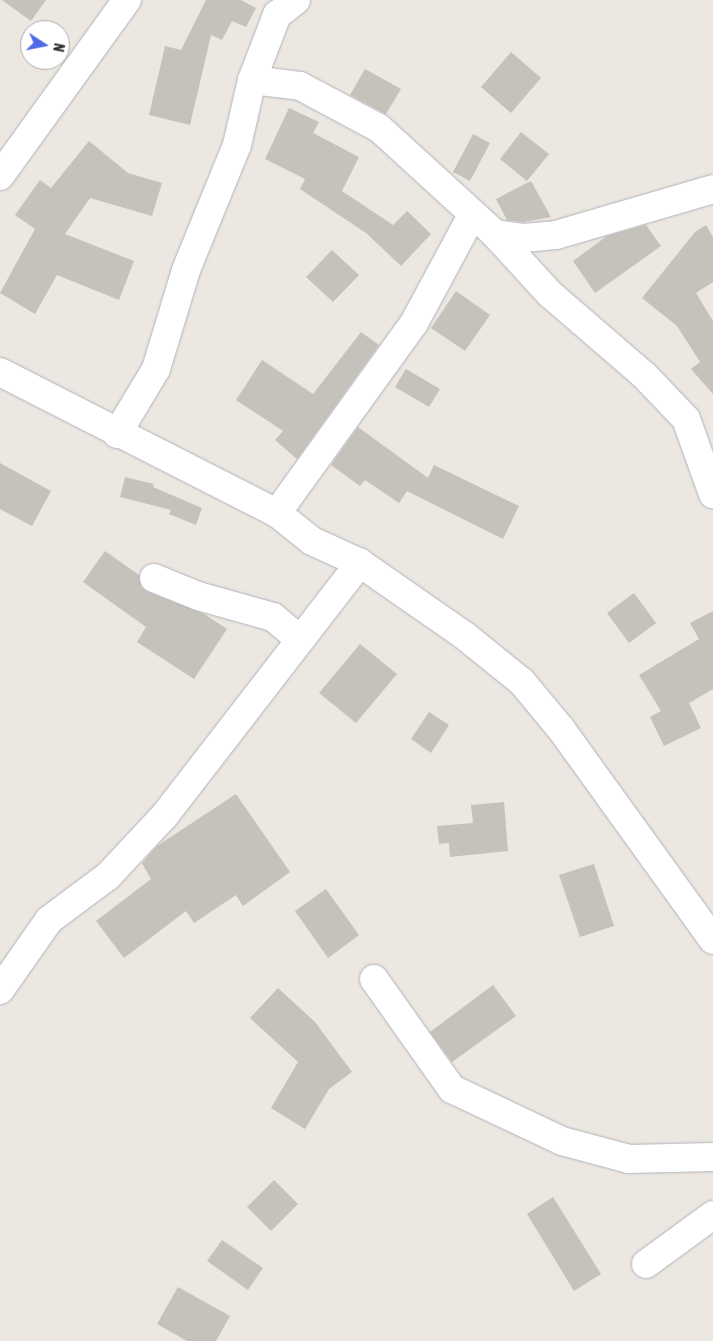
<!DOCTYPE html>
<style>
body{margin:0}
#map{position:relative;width:713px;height:1341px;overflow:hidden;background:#ece7e0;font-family:"Asap Condensed",sans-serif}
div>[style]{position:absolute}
.building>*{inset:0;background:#c5c1bb}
.roads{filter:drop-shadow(0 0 1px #b0b2bb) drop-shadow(0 0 1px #b0b2bb)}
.minor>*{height:28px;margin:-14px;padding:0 14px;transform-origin:14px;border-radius:14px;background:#fff}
span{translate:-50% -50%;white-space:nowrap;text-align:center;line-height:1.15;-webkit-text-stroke:4px #fff;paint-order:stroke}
.north{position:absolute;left:20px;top:20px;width:50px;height:50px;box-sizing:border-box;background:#fff;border:1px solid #ababab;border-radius:50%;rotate:101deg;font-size:14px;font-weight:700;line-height:20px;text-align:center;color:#2c2c2c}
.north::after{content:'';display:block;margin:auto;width:18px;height:22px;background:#4f6bea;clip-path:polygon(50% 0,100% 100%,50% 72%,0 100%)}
</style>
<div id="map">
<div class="building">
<div style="clip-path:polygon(2px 0,46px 0,31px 21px)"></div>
<div style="clip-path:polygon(206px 0,241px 0,256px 8px,246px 27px,232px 21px,222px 40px,211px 35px,190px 125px,149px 115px,165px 46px,181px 50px)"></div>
<div style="clip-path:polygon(511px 52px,541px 78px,511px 113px,481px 87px)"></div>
<div style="clip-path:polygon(365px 69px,401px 89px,386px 114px,350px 95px)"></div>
<div style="clip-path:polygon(289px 108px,319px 122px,313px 133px,359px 157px,342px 191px,393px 225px,407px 211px,431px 234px,401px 266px,366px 233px,300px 189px,305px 179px,265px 159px)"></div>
<div style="clip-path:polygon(521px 132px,549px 154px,527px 181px,500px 159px)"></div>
<div style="clip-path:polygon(473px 134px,490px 143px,470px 181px,453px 172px)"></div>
<div style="clip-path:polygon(89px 141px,128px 173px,162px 183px,152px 216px,90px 198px,65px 234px,134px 261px,119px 300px,57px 275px,35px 314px,0 293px,35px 229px,15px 215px,40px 180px,51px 188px)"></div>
<div style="clip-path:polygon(531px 181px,551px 217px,523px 222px,507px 220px,496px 199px)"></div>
<div style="clip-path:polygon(646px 225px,661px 246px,595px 293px,573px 261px,607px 236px)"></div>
<div style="clip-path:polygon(706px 225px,713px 237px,713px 282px,696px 293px,713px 321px,713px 394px,691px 369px,700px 362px,677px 326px,642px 298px,695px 232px)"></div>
<div style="clip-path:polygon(332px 250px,359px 275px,333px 302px,306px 277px)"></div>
<div style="clip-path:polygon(456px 291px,490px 315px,465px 351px,431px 328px)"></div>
<div style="clip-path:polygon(361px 332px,379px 345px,297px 459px,275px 440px,283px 431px,236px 400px,262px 360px,313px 394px)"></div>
<div style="clip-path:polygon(406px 369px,440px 389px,429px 407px,395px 387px)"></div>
<div style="clip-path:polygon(358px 427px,428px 478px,434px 465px,519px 506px,503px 539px,407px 491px,399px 503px,365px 480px,360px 486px,331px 465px)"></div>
<div style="clip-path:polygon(0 463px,51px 491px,32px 526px,0 509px)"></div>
<div style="clip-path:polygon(125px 477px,154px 484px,153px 487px,202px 508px,196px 525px,169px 514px,171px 510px,120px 497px)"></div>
<div style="clip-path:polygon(105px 551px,139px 575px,141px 587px,148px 592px,204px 614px,227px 629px,194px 679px,137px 642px,146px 627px,83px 582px)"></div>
<div style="clip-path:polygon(634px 593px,656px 623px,629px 643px,607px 613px)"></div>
<div style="clip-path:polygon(713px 611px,713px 689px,689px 703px,701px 728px,664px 746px,650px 717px,661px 711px,639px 675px,699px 639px,690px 623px)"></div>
<div style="clip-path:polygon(360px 644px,397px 674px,356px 723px,319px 693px)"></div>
<div style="clip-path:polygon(429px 712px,449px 725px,431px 753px,411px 739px)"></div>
<div style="clip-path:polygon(236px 794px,290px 872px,243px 906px,236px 895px,194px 923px,186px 911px,124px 958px,96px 921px,151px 879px,142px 863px,157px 846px)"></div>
<div style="clip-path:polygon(504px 802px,508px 851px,450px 857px,449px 843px,439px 844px,437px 826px,473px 823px,471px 805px)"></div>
<div style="clip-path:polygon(594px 864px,614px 926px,580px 937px,559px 875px)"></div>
<div style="clip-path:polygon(326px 889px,359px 935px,328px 958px,295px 911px)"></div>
<div style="clip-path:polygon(493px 985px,516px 1016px,452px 1062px,430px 1032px)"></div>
<div style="clip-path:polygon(278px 988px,315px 1022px,352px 1072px,329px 1089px,305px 1129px,271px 1108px,298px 1062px,250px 1018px)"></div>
<div style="clip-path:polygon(274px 1180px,298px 1204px,271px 1231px,247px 1207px)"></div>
<div style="clip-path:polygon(553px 1197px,601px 1274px,574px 1291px,527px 1214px)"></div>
<div style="clip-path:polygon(222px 1240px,263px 1268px,248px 1290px,207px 1261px)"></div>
<div style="clip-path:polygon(178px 1287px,230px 1316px,216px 1341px,187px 1341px,157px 1324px)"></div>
</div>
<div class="roads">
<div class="minor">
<div style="left:252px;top:80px;width:48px;rotate:7.1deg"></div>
<div style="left:300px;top:86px;width:89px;rotate:28deg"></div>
<div style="left:379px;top:128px;width:157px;rotate:42.4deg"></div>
<div style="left:495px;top:234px;width:28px;rotate:8deg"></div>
<div style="left:523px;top:238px;width:33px;rotate:-5deg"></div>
<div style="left:556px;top:235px;width:164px;rotate:-16.3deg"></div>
<div style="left:0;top:176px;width:217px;rotate:-54.2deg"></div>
<div style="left:495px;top:234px;width:81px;rotate:47.5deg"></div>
<div style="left:550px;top:294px;width:124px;rotate:40.8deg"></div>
<div style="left:644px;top:375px;width:61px;rotate:46.3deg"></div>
<div style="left:686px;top:419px;width:80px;rotate:70.2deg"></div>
<div style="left:0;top:372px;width:311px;rotate:27deg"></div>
<div style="left:277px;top:513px;width:45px;rotate:38.7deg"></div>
<div style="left:312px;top:541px;width:53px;rotate:24.6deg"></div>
<div style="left:360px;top:563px;width:128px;rotate:34.8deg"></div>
<div style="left:465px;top:636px;width:73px;rotate:38.9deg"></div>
<div style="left:522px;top:682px;width:61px;rotate:50.3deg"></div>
<div style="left:561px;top:729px;width:260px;rotate:54.2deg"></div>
<div style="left:117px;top:434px;width:76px;rotate:-59deg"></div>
<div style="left:156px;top:369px;width:103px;rotate:-73.1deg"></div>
<div style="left:186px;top:270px;width:135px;rotate:-67.8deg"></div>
<div style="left:237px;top:145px;width:67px;rotate:-77deg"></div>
<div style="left:252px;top:80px;width:70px;rotate:-69deg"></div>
<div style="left:277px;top:15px;width:24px;rotate:-38deg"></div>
<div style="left:277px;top:513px;width:234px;rotate:-54.2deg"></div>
<div style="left:414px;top:323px;width:120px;rotate:-61.7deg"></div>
<div style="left:154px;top:578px;width:48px;rotate:22.2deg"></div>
<div style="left:198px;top:596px;width:78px;rotate:15.6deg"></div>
<div style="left:273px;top:617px;width:35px;rotate:40deg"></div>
<div style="left:374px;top:979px;width:135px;rotate:54.7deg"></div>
<div style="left:452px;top:1089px;width:122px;rotate:25.3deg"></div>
<div style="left:562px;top:1141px;width:69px;rotate:15deg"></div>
<div style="left:629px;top:1159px;width:84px;rotate:-1.4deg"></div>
<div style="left:0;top:990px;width:85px;rotate:-55deg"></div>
<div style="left:49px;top:920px;width:74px;rotate:-36.7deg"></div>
<div style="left:108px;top:876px;width:83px;rotate:-46.9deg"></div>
<div style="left:165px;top:815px;width:319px;rotate:-52.3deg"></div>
<div style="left:646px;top:1264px;width:83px;rotate:-36.2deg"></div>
</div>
</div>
<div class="north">N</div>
</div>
